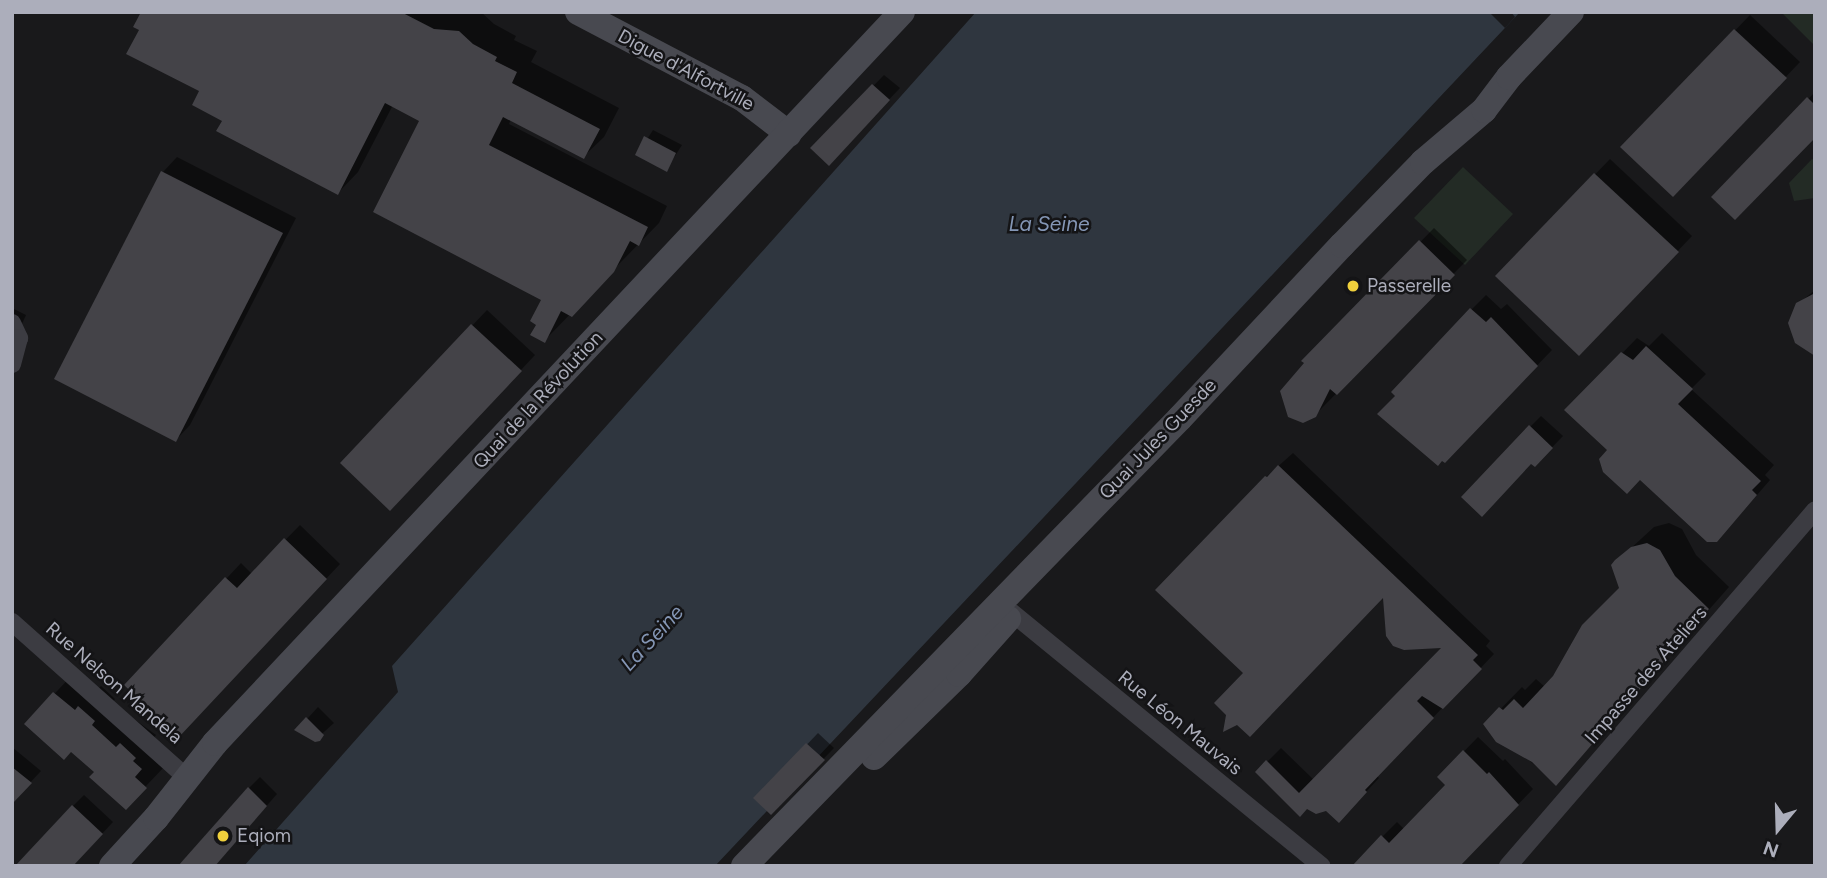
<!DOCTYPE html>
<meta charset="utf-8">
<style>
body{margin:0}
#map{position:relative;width:1827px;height:878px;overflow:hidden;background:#19191b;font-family:Figtree,sans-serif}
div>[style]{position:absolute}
.green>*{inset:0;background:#232b25}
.water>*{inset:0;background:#2f363f}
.pier>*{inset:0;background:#19191b}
.shadow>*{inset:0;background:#0007}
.building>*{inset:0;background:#444348}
.street>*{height:18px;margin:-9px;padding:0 9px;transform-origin:9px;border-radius:9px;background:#3c3c42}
.secondary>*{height:26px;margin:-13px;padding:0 13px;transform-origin:13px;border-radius:13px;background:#484950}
.dots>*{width:19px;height:19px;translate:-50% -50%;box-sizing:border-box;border:4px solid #141416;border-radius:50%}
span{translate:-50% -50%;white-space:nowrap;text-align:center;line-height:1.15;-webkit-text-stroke:5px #141416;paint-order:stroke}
.street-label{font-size:19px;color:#acaebb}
.poi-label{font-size:19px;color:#acaebb}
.left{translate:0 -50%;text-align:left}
.water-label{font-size:21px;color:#8496b5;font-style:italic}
.frame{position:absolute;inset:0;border:14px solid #acaebb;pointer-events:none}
.north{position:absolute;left:1743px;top:794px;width:70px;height:70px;-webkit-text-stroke:5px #141416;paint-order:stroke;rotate:199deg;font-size:19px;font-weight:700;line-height:28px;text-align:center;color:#acaebb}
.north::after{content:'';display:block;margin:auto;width:24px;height:32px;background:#acaebb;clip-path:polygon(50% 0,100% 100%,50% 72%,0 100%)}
</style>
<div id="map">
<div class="green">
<div style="clip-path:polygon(1781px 12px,1815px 12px,1815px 46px)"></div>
<div style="clip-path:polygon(1812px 159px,1815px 161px,1815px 198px,1794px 201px,1789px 183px)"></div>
<div style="clip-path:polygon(1463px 167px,1513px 214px,1465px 265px,1414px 218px)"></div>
</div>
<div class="water">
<div style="clip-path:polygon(976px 12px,1520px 12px,715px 866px,244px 866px,398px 692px,392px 666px)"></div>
</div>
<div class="pier">
<div style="clip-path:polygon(1489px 12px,1511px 12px,1515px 17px,1505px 28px)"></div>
</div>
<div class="shadow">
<div style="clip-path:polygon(143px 12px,481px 12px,494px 24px,516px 36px,514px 40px,537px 51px,531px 62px,619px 108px,604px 137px,583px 157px,511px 119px,509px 124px,667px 206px,659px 223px,545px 340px,539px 324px,543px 299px,421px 120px,393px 105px,358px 172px,338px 193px,224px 120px,201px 90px,141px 29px)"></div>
<div style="clip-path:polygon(1750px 15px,1800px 62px,1687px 180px,1623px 147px)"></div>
<div style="clip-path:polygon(884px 75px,900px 88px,839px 152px,813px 148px)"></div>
<div style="clip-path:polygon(1815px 92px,1815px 136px,1713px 197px)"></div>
<div style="clip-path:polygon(653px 130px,682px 145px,666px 170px,637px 155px)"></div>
<div style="clip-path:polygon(177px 157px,296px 218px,190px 425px,176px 440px,163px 172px)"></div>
<div style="clip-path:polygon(1610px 159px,1692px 236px,1594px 339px,1497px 276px)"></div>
<div style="clip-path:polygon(1434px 228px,1467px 260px,1318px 412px,1304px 361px)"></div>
<div style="clip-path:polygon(1815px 290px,1815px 353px,1798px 304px)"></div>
<div style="clip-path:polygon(1486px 295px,1501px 309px,1507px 304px,1552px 350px,1459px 446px,1472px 309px)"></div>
<div style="clip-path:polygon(12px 308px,26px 315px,12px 346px)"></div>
<div style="clip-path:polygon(487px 310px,535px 355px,405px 494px,342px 463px)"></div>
<div style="clip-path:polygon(1662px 333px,1706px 374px,1691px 389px,1774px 465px,1765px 475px,1770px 480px,1731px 525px,1610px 450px,1567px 410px,1637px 338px,1649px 346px)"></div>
<div style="clip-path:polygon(1541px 416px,1563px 436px,1535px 465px,1530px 427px)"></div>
<div style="clip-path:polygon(1293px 453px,1490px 641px,1486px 646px,1494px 654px,1377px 776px,1379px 778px,1352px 807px,1326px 809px,1257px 772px,1281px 748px,1314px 780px,1445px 646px,1385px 595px,1246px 673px,1266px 477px)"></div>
<div style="clip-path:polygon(1669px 523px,1682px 529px,1696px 555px,1729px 587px,1556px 783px,1486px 724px,1522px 687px,1525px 690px,1536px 679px,1545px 687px,1621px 588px,1617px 561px,1654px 527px)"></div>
<div style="clip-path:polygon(300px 525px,340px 564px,193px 720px,127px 685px,241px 563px,252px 574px)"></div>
<div style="clip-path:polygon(75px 672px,97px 690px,101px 686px,115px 699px,112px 703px,156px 735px,153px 739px,166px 765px,126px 807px,96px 771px,72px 750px,26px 724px)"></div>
<div style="clip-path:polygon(318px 707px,334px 723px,315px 740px,297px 730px)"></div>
<div style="clip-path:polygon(818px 733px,834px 748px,771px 813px,756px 798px)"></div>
<div style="clip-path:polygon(1478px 737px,1503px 761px,1505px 759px,1533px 789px,1458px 866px,1357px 862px,1397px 822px,1405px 830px,1448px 785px,1439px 777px)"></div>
<div style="clip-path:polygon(12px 747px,41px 771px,12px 802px)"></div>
<div style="clip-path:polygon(260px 777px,277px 794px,214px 866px,249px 788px)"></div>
<div style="clip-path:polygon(84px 795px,113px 822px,72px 866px,73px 806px)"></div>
</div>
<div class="building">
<div style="clip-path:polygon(141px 12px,401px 12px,434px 29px,459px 31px,473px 44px,497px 57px,495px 61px,517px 72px,512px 83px,600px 129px,584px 159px,503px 117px,489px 145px,648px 227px,639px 246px,630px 241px,614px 272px,572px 317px,561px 311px,545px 343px,530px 335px,536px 325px,530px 321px,541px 300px,373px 212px,419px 121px,385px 103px,338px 195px,216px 131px,222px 121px,192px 105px,199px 91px,126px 54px,139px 30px,133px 27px)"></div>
<div style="clip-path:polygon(1734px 29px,1787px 78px,1673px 197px,1620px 147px)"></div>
<div style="clip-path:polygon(872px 84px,890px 100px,829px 166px,810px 148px)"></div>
<div style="clip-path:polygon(1807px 97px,1815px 105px,1815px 138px,1735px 220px,1711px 197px)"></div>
<div style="clip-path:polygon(644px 136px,676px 153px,667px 172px,635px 155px)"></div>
<div style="clip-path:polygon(161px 171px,283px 233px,176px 442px,54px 379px)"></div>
<div style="clip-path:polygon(1594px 173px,1679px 252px,1579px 356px,1495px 276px)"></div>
<div style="clip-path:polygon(1419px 240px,1455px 275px,1337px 395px,1330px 389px,1316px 417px,1303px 423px,1288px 417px,1280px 391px,1304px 363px,1301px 361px)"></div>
<div style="clip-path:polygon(1815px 293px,1815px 356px,1795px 343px,1788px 323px,1796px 303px)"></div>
<div style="clip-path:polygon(1470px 308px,1486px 322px,1491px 317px,1538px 366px,1445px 463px,1442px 461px,1438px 466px,1377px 414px,1395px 396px,1391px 392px)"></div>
<div style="clip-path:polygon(471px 324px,522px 371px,390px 511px,340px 463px)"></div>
<div style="clip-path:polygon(1646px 346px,1693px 389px,1678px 404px,1761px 481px,1752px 490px,1757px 495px,1717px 542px,1707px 542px,1640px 480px,1627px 494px,1603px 472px,1599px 459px,1607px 450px,1564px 410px,1621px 352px,1633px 360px)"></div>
<div style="clip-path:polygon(1529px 425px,1553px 448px,1535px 467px,1531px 464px,1482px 517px,1461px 497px)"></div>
<div style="clip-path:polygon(1278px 465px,1478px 655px,1473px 660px,1482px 669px,1443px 709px,1422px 696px,1417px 701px,1434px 718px,1365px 790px,1367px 792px,1339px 823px,1326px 811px,1316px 814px,1307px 809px,1300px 817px,1255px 772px,1266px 760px,1299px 793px,1441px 648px,1404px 650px,1393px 646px,1386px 636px,1383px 598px,1250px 737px,1237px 725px,1223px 732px,1226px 715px,1214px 703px,1243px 673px,1155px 590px,1265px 476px,1267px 477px)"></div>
<div style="clip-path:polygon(284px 538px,327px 579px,179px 737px,124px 685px,225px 577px,237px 588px)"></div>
<div style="clip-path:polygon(1647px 543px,1660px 550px,1675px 576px,1709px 609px,1556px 786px,1532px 762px,1496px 742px,1483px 724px,1499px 707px,1503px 710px,1514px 699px,1523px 708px,1553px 676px,1582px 625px,1619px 588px,1611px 565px,1615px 560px,1631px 547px)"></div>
<div style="clip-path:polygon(53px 692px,75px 710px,78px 706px,95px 721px,92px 725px,116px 747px,120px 743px,136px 758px,133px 761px,142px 769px,135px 777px,147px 788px,126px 810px,89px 777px,94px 772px,71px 752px,64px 760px,24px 724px)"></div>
<div style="clip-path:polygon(306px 717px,324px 735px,320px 741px,315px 742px,294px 730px)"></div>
<div style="clip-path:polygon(806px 743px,825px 760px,771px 815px,753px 798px)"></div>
<div style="clip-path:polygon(1463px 750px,1487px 774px,1489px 772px,1519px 805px,1460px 866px,1352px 866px,1381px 835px,1389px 843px,1445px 785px,1437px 777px)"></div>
<div style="clip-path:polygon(12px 767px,32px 783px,12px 804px)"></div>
<div style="clip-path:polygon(248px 787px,267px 806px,215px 866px,178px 866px)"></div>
<div style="clip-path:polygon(72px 805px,103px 834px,73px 866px,15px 866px)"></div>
</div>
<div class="street">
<div style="left:12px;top:323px;width:17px;rotate:65deg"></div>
<div style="left:19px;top:338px;width:27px;rotate:105deg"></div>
<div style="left:1005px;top:607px;width:409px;rotate:39.3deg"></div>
<div style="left:12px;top:622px;width:234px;rotate:41.7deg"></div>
<div style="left:1508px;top:866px;width:470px;rotate:-49.2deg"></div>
</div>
<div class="secondary">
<div style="left:578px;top:12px;width:185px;rotate:27.7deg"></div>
<div style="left:742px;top:98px;width:59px;rotate:37.5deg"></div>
<div style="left:874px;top:757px;width:119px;rotate:-44.3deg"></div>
<div style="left:959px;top:674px;width:74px;rotate:-48.3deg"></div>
<div style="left:112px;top:866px;width:65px;rotate:-47.5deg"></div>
<div style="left:156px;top:818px;width:95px;rotate:-51.8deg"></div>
<div style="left:215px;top:743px;width:1003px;rotate:-46.78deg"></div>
<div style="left:744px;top:866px;width:625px;rotate:-45.78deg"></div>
<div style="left:1180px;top:418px;width:237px;rotate:-46.9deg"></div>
<div style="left:1342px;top:245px;width:116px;rotate:-45.7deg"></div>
<div style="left:1423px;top:162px;width:80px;rotate:-40.4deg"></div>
<div style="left:1484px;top:110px;width:41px;rotate:-52.9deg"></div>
<div style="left:1509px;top:77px;width:90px;rotate:-46.4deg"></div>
</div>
<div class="dots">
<div style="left:1353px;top:286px;background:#f0d03c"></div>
<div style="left:223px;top:836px;background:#f0d03c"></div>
</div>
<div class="street-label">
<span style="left:686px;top:70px;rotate:28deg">Digue d'Alfortville</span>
<span style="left:538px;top:400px;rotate:-47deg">Quai de la Révolution</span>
<span style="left:1158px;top:439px;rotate:-46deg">Quai Jules Guesde</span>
<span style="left:1646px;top:675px;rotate:-49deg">Impasse des Ateliers</span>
<span style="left:114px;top:683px;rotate:41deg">Rue Nelson Mandela</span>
<span style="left:1180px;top:723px;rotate:39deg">Rue Léon Mauvais</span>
</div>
<div class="poi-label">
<span class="left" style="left:1367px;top:286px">Passerelle</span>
<span class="left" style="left:237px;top:836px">Eqiom</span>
</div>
<div class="water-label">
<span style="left:1049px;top:224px">La Seine</span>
<span style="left:652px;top:638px;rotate:-47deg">La Seine</span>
</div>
<div class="frame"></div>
<div class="north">N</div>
</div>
